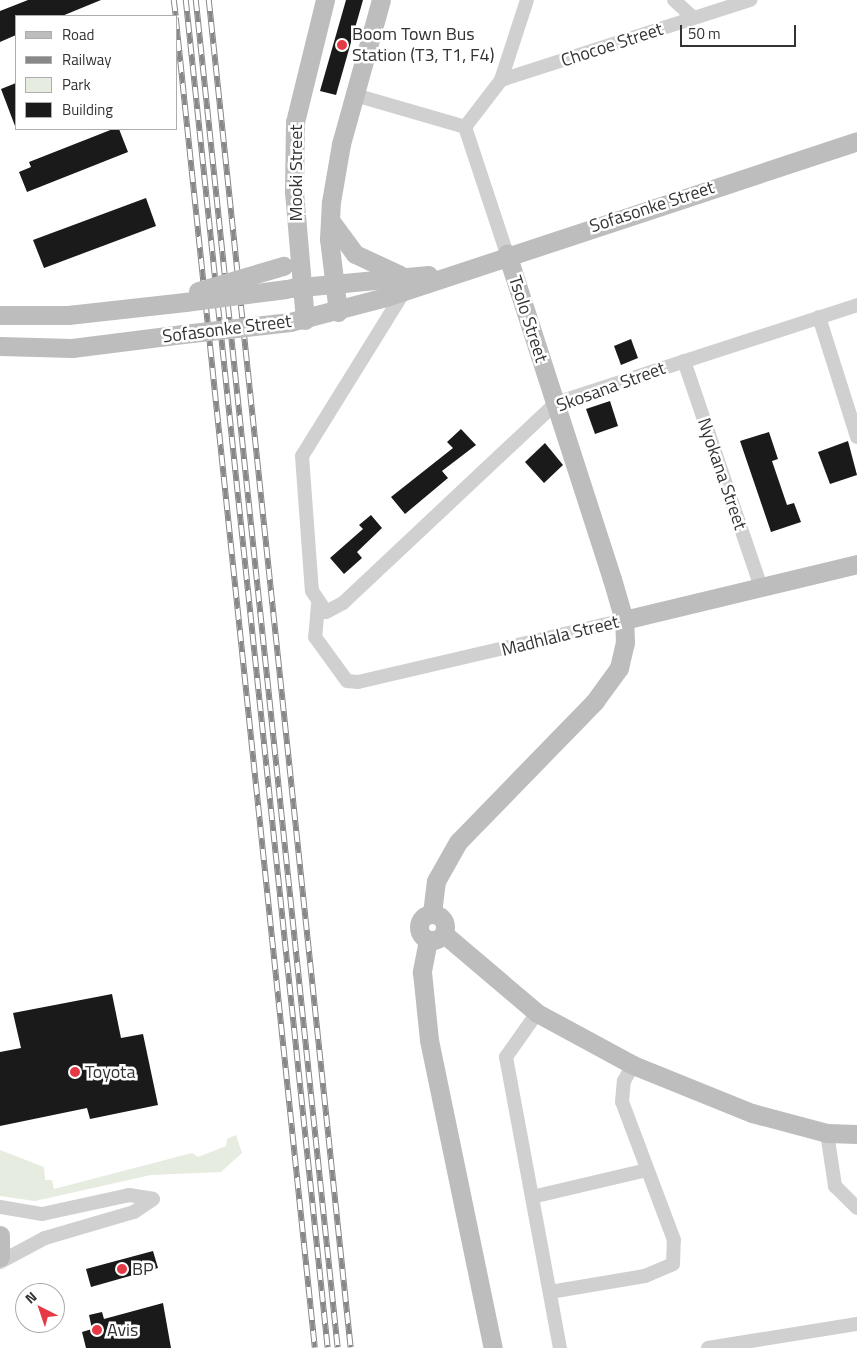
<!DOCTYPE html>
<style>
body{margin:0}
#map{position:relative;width:857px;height:1348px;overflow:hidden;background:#fff;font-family:"Titillium Web",sans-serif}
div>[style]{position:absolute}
.green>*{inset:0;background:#e6ecdf}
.building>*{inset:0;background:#1a1a1a}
.street>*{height:14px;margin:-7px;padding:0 7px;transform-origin:7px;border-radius:7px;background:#d0d0d0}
.secondary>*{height:19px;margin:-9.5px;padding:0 9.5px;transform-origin:9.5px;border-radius:9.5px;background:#bdbdbd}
.secondary>.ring{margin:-9.5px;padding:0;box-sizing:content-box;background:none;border:19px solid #bdbdbd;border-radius:50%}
.rail>*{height:5.5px;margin-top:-2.75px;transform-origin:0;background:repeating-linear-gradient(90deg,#fff 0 11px,#888 0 22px);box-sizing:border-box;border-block:1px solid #888}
.secondary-bridge>*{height:19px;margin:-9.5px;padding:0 9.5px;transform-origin:9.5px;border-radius:9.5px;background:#bdbdbd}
.dots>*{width:14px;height:14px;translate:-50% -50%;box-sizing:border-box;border:2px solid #fff;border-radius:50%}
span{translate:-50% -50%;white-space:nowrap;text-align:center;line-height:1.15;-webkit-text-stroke:5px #fff;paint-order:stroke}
.poi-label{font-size:18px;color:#333}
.left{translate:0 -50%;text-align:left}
.street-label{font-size:18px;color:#333}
.legend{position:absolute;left:15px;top:15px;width:162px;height:115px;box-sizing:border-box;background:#fff;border:1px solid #adadad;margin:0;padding:6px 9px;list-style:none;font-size:15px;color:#333}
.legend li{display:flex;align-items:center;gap:10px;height:25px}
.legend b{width:25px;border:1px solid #adadad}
.north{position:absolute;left:15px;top:1283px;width:50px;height:50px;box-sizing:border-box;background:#fff;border:1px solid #adadad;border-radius:50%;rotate:319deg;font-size:14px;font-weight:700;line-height:20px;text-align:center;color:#333}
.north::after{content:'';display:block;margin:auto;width:18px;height:22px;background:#e63946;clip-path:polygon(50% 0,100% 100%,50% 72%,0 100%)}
.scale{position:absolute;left:680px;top:25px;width:116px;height:22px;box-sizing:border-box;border:2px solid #333;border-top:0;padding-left:6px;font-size:15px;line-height:18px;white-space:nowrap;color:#333;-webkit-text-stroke:4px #fff;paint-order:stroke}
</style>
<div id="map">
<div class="green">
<div style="clip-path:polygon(236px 1135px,242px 1153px,221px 1172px,151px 1175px,35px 1201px,0 1196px,0 1150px,44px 1167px,45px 1180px,52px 1180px,54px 1189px,192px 1153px,198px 1157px,226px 1146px,227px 1139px)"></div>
</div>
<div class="building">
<div style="clip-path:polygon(28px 0,101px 0,62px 16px,16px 16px,16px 35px,0 42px,0 11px)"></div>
<div style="clip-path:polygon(346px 0,363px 0,336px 95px,320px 91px)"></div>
<div style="clip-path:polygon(16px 83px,16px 126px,15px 126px,1px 89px)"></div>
<div style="clip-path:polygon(113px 129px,119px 129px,128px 152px,27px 192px,19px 172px,31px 167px,29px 162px)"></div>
<div style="clip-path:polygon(146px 198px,156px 226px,44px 268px,33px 240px)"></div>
<div style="clip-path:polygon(631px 339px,638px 358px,621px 365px,614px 346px)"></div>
<div style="clip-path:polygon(610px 401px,618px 426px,595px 434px,586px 409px)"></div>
<div style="clip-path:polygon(461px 429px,476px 445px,442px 471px,448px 478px,405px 514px,391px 497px,453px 448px,447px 442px)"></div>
<div style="clip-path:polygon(769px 432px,778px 459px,772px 461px,787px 505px,794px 503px,801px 522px,771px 532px,740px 441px)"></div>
<div style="clip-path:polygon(848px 441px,857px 475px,830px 484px,818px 452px)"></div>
<div style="clip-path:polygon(545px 443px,563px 465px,544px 483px,525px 462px)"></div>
<div style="clip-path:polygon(371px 515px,382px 528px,357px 552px,362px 558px,344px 574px,330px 558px,363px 529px,359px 525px)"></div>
<div style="clip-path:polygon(112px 994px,121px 1038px,143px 1034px,158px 1105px,90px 1119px,87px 1108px,0 1126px,0 1052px,21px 1048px,13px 1013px)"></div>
<div style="clip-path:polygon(153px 1251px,158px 1268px,91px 1287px,86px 1269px)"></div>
<div style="clip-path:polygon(163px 1303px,171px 1348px,86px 1348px,82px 1332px,92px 1329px,89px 1315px,102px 1312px,104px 1319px)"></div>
</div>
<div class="street">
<div style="left:674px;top:0;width:26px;rotate:43deg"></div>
<div style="left:501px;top:80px;width:262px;rotate:-17.8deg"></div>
<div style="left:355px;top:95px;width:115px;rotate:16.2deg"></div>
<div style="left:465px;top:127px;width:134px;rotate:71.7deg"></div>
<div style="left:465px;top:127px;width:59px;rotate:-52.5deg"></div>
<div style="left:501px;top:80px;width:84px;rotate:-72deg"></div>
<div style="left:405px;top:290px;width:195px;rotate:121.8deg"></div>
<div style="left:302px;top:456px;width:135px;rotate:85.8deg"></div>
<div style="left:312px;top:591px;width:25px;rotate:56deg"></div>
<div style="left:326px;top:612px;width:19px;rotate:-28deg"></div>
<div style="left:343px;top:603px;width:292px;rotate:-43.2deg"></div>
<div style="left:556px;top:403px;width:317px;rotate:-18deg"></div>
<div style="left:819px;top:317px;width:126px;rotate:72.4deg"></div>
<div style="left:684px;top:361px;width:239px;rotate:71.2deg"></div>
<div style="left:318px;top:605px;width:32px;rotate:95deg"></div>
<div style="left:315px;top:637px;width:54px;rotate:54deg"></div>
<div style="left:347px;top:681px;width:11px;rotate:5deg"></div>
<div style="left:358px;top:682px;width:273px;rotate:-13.1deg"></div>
<div style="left:537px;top:1013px;width:54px;rotate:125.2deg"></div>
<div style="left:506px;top:1057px;width:296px;rotate:79.5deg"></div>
<div style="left:827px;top:1133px;width:54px;rotate:81.4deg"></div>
<div style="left:835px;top:1186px;width:31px;rotate:45deg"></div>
<div style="left:532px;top:1197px;width:118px;rotate:-13.2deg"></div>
<div style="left:0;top:1207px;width:43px;rotate:9.5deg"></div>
<div style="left:42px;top:1214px;width:89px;rotate:-12.3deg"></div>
<div style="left:129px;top:1195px;width:24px;rotate:9deg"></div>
<div style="left:0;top:1262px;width:51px;rotate:-28.1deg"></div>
<div style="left:45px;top:1238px;width:93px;rotate:-16.3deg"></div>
<div style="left:134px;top:1212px;width:23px;rotate:-34deg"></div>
<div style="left:550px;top:1292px;width:96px;rotate:-9.6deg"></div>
<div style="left:645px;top:1276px;width:30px;rotate:-23deg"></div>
<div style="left:673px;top:1264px;width:24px;rotate:-88deg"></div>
<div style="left:674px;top:1240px;width:147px;rotate:-110.6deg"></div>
<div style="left:622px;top:1102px;width:21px;rotate:-85deg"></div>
<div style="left:624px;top:1081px;width:18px;rotate:-61deg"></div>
<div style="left:708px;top:1348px;width:151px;rotate:-9.2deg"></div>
</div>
<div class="secondary">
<div style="left:330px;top:220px;width:42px;rotate:53.7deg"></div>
<div style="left:355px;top:254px;width:50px;rotate:25deg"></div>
<div style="left:291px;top:288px;width:138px;rotate:-5.4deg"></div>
<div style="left:338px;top:312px;width:74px;rotate:-97deg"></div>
<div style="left:329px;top:239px;width:37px;rotate:-87deg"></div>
<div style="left:331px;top:202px;width:59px;rotate:-80.2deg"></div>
<div style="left:341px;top:144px;width:149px;rotate:-74.5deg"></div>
<div style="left:0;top:315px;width:68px"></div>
<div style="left:68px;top:315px;width:118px;rotate:-6.3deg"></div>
<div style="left:305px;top:320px;width:128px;rotate:-94.9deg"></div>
<div style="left:294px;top:192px;width:70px;rotate:-89.2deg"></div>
<div style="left:295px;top:122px;width:126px;rotate:-76.2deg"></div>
<div style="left:290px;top:322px;width:99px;rotate:-14.6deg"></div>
<div style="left:386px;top:297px;width:496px;rotate:-18.3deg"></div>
<div style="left:0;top:346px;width:72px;rotate:1.6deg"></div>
<div style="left:72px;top:348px;width:112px;rotate:-7.2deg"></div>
<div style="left:624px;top:620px;width:240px;rotate:-13.5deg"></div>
<div style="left:432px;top:913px;width:32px;rotate:-83deg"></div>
<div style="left:436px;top:881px;width:45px;rotate:-60.6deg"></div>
<div style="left:458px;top:842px;width:197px;rotate:-45.8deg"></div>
<div style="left:595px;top:701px;width:41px;rotate:-54deg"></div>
<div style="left:619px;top:668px;width:26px;rotate:-77deg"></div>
<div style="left:625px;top:643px;width:23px;rotate:-92deg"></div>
<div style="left:624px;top:620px;width:43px;rotate:-106.3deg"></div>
<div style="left:612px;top:579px;width:342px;rotate:-107.9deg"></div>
<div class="ring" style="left:419px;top:914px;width:7px;height:7px"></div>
<div style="left:444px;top:934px;width:122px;rotate:40.3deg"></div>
<div style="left:537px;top:1013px;width:109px;rotate:28.4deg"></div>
<div style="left:633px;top:1065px;width:128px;rotate:22deg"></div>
<div style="left:752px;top:1113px;width:78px;rotate:14.9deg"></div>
<div style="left:827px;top:1133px;width:30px;rotate:2deg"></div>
<div style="left:428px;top:940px;width:33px;rotate:101deg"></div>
<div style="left:422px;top:972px;width:68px;rotate:84.1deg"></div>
<div style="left:429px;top:1040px;width:315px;rotate:78.3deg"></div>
<div style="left:0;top:1235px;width:22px;rotate:90deg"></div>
</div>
<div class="rail">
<div style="left:174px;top:0;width:16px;rotate:83deg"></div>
<div style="left:186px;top:0;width:1355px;rotate:83.99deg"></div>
<div style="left:196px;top:0;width:1355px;rotate:83.99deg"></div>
<div style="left:209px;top:0;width:1355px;rotate:83.99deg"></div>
<div style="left:176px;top:18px;width:1337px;rotate:84.03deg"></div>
</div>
<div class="secondary-bridge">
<div style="left:198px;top:291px;width:89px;rotate:-16.4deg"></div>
<div style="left:185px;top:302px;width:102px;rotate:-7.3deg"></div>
<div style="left:183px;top:334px;width:108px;rotate:-6.4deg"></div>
</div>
<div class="dots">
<div style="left:342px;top:45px;background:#e63946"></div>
<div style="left:75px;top:1072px;background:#e63946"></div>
<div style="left:122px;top:1269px;background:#e63946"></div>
<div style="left:97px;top:1330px;background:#e63946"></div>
</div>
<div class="poi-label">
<span class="left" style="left:352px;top:45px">Boom Town Bus<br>Station (T3, T1, F4)</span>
<span class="left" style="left:85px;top:1072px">Toyota</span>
<span class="left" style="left:132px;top:1269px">BP</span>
<span class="left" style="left:107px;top:1330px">Avis</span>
</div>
<div class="street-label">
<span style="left:612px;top:45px;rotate:-18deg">Chocoe Street</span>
<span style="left:296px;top:173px;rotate:-90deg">Mooki Street</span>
<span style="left:652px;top:207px;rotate:-18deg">Sofasonke Street</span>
<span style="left:528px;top:319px;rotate:72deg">Tsolo Street</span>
<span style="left:227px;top:329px;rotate:-7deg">Sofasonke Street</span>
<span style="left:611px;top:387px;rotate:-20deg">Skosana Street</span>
<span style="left:722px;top:474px;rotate:71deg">Nyokana Street</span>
<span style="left:560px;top:636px;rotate:-14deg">Madhlala Street</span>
</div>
<ul class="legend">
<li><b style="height:6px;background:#bdbdbd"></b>Road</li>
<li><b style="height:6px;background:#888"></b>Railway</li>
<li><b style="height:14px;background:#e6ecdf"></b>Park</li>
<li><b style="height:14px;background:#1a1a1a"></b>Building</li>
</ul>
<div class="north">N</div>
<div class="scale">50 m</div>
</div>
